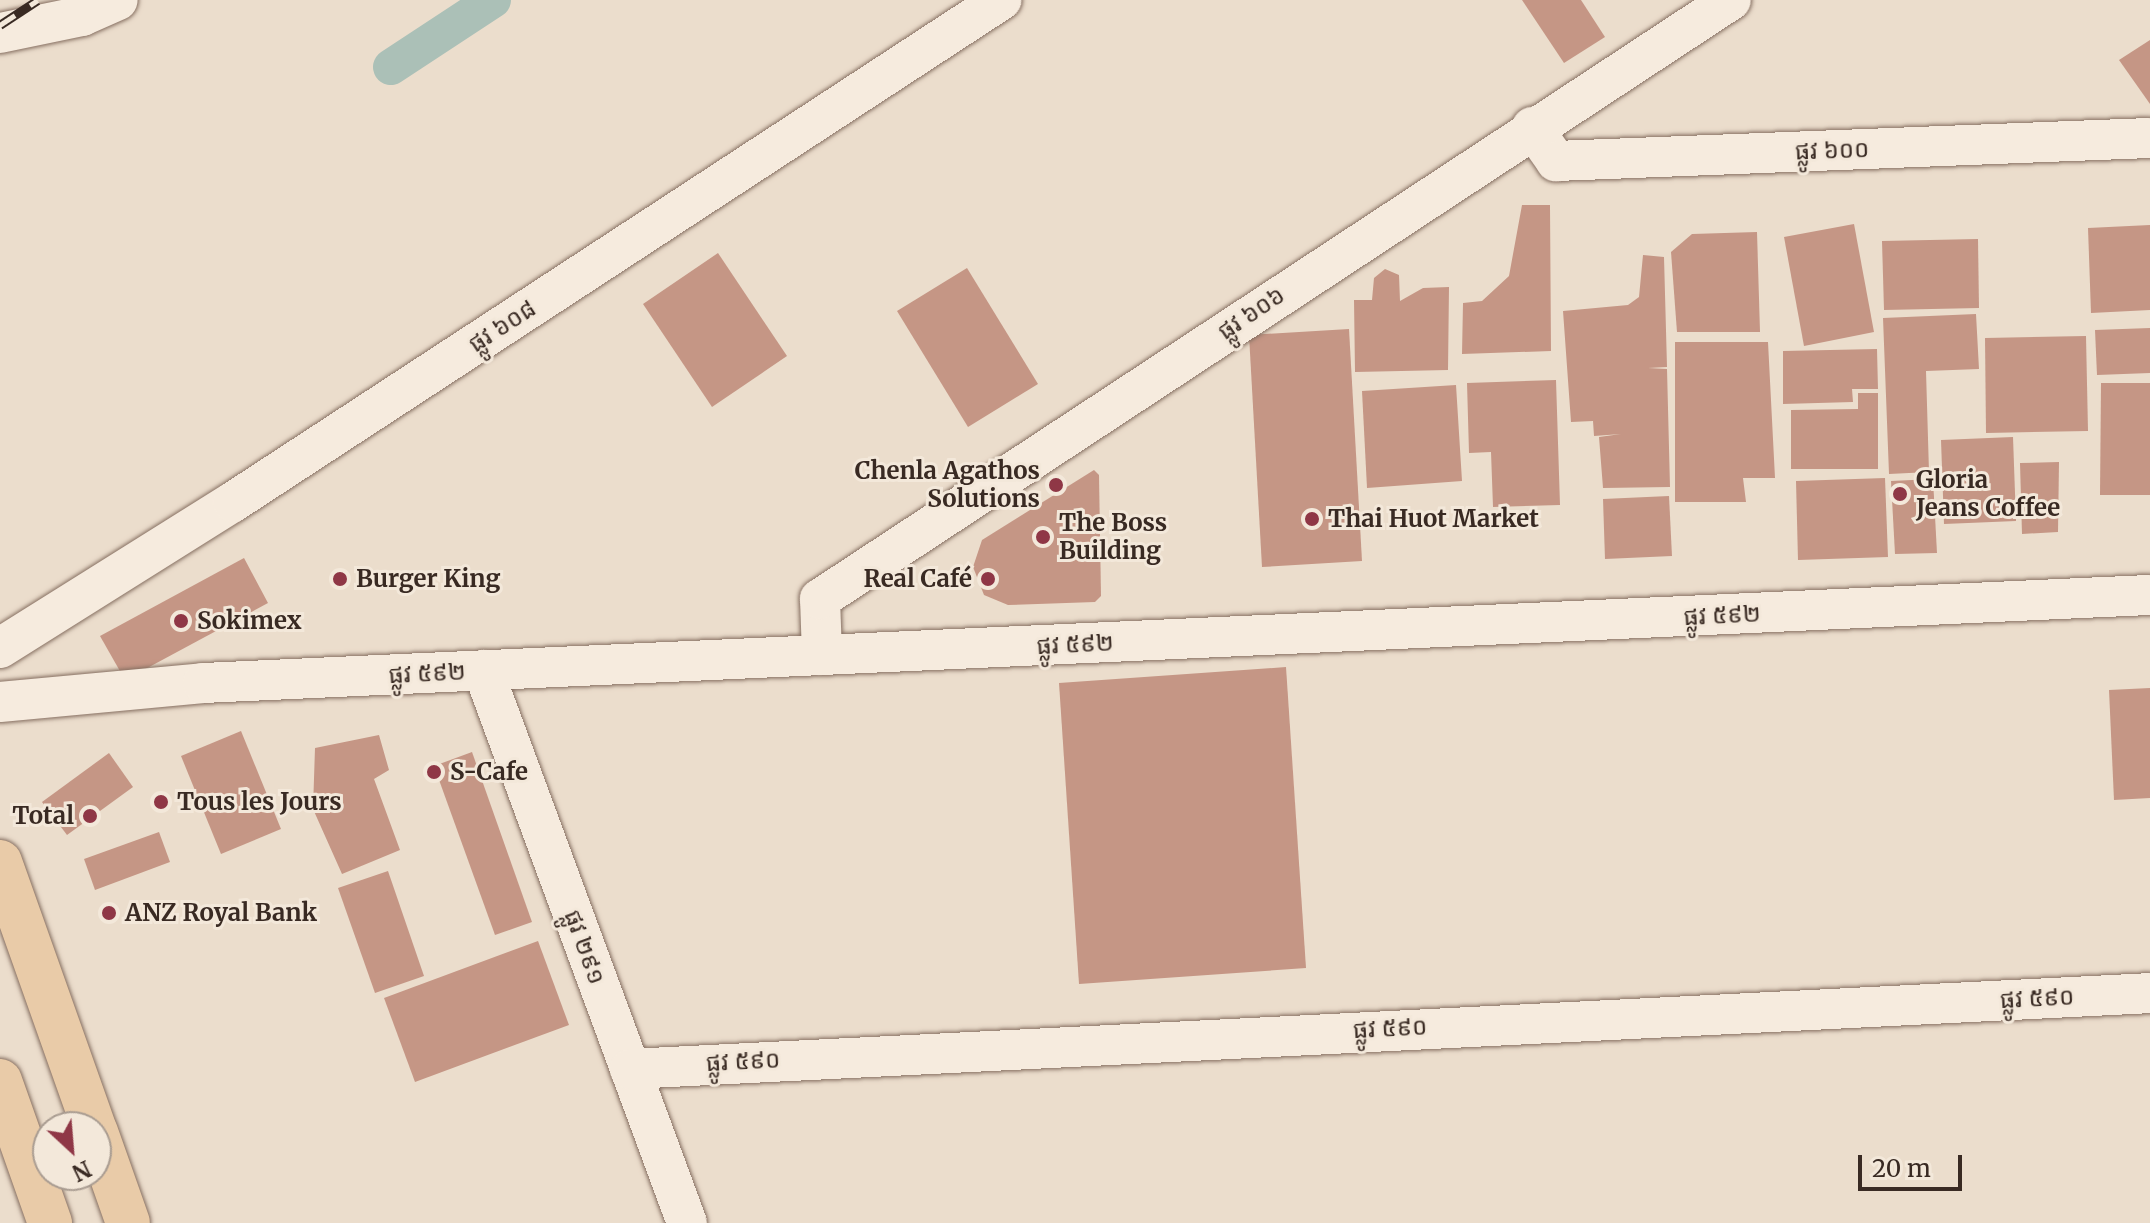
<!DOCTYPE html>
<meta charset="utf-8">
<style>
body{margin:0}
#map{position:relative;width:2150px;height:1223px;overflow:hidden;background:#ebddcc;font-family:Merriweather,"Noto Sans Khmer",serif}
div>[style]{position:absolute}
.canal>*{height:36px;margin:-18px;padding:0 18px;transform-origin:18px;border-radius:18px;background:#abc0b7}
.building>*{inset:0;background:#c59685}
.roads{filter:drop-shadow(0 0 2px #866f61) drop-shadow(0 0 2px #866f61)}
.minor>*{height:40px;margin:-20px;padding:0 20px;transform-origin:20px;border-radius:20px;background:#f6ebde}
.major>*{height:44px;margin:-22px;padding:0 22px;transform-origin:22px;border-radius:22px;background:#e9cba8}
.rail>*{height:9px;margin-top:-4.5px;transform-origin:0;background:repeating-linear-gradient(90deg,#f3e8da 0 18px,#392a23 0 36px);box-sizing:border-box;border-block:2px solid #392a23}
.dots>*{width:22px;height:22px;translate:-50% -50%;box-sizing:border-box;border:4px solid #f3e8da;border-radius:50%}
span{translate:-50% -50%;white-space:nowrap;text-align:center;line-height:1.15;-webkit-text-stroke:6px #f3e8da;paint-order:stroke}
.street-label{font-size:24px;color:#392a23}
.poi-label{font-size:24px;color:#392a23;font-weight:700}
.right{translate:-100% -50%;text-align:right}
.left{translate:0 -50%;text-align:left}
.north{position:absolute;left:32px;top:1111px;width:80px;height:80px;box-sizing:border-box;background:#f3e8da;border:2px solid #a99c91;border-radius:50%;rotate:154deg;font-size:22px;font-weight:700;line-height:32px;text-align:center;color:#392a23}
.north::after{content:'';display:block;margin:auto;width:28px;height:36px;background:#8f3746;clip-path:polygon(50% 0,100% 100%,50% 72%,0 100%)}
.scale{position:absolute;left:1858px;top:1155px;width:104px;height:36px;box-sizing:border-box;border:4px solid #392a23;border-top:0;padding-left:10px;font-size:24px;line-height:28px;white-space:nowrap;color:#392a23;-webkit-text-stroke:6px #f3e8da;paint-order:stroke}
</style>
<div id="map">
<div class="canal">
<div style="left:391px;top:67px;width:122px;rotate:-33.3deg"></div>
</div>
<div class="building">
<div style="clip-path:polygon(1522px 0,1581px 0,1605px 37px,1564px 63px)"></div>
<div style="clip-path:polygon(2150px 40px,2150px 104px,2119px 60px)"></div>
<div style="clip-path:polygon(1522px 205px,1550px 205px,1551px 351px,1462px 354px,1463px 303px,1482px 301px,1509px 276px)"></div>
<div style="clip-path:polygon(1854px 224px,1874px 332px,1804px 346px,1784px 237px)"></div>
<div style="clip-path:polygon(2150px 225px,2150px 310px,2091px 313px,2088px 228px)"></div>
<div style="clip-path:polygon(1757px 232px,1760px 332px,1677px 332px,1671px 252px,1692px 234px)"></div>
<div style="clip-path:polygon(1978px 239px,1979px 308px,1884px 310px,1882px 241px)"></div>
<div style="clip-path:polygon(718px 253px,787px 356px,712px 407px,643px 304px)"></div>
<div style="clip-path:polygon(1643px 255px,1664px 257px,1667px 367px,1648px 368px,1667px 369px,1670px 487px,1603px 488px,1599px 437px,1621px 434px,1594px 436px,1593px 421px,1571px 422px,1563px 311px,1628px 305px,1639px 297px)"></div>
<div style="clip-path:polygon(967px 268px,1038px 384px,968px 427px,897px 311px)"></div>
<div style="clip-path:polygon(1385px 269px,1399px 275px,1400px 301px,1423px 288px,1449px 287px,1448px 370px,1355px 372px,1354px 300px,1372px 300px,1374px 278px)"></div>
<div style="clip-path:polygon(1976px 314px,1979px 369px,1926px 371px,1929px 472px,1889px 474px,1883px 318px)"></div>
<div style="clip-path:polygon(2150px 328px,2150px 373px,2097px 375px,2095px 330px)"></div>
<div style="clip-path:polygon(1349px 329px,1362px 561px,1262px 567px,1249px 335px)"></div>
<div style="clip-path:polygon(2086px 336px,2088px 431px,1986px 433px,1985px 338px)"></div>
<div style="clip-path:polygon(1675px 342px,1768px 342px,1775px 478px,1743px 478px,1746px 502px,1675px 502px)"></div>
<div style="clip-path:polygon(1877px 349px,1878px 389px,1852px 389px,1853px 402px,1783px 404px,1783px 351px)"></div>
<div style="clip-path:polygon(1556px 380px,1560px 505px,1493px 507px,1491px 452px,1469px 453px,1467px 383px)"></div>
<div style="clip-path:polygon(2101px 383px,2150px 383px,2150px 495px,2100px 495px)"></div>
<div style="clip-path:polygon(1456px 385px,1462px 481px,1367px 488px,1362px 391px)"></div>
<div style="clip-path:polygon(1858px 393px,1878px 393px,1878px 469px,1791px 469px,1791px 410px,1858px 409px)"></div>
<div style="clip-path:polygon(2013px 437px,2016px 521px,1944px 524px,1941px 440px)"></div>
<div style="clip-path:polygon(2059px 462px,2058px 532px,2022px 534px,2020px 463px)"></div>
<div style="clip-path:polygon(1094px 470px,1099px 475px,1101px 596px,1095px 602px,1008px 605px,984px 595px,973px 567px,982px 540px)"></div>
<div style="clip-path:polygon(1885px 478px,1888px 557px,1798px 560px,1796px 481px)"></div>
<div style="clip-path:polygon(1933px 479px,1937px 553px,1895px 554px,1891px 481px)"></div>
<div style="clip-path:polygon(1669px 496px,1672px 556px,1605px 559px,1603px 499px)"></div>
<div style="clip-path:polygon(244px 558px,268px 603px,125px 680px,100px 636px)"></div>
<div style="clip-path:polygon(1286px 667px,1306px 968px,1079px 984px,1059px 683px)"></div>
<div style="clip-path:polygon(2150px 688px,2150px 798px,2114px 800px,2109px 690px)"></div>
<div style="clip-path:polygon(241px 731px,281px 829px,221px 854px,181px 756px)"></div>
<div style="clip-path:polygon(379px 735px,389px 770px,374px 779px,400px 850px,342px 874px,313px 809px,315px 748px)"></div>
<div style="clip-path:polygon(472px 752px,532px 922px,495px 935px,434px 766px)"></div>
<div style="clip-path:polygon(109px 753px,133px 787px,67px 835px,42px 802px)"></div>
<div style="clip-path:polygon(159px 832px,170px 862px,95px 890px,84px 859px)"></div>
<div style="clip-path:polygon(388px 871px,424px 976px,375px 993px,338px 888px)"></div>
<div style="clip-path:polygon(538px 941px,569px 1025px,415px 1082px,384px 998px)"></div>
</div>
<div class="roads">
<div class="minor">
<div style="left:0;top:33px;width:84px;rotate:-11.7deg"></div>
<div style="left:82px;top:16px;width:39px;rotate:-24deg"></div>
<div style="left:1532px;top:127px;width:42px;rotate:54.8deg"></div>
<div style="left:1556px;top:161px;width:594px;rotate:-2.22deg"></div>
<div style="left:0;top:648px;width:275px;rotate:-32.1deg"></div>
<div style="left:233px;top:502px;width:918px;rotate:-33.17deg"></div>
<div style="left:822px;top:655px;width:56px;rotate:-92deg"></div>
<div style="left:820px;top:599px;width:1090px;rotate:-33.33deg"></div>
<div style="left:483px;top:670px;width:589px;rotate:69.75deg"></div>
<div style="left:0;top:702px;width:204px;rotate:-5.3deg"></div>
<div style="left:203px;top:683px;width:1949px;rotate:-2.59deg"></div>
<div style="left:630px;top:1069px;width:1522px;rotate:-2.86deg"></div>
</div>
<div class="major">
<div style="left:0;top:862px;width:281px;rotate:70.5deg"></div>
<div style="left:0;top:1081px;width:151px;rotate:70.6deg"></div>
<div style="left:96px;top:1132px;width:96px;rotate:70.6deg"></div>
</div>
</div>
<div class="rail">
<div style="left:0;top:25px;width:45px;rotate:-33.3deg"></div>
</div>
<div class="dots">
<div style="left:1056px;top:485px;background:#8f3746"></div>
<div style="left:1900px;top:494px;background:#8f3746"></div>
<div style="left:1312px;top:519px;background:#8f3746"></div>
<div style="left:1043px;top:537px;background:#8f3746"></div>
<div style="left:340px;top:579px;background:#8f3746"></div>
<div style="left:988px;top:579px;background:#8f3746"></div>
<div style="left:181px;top:621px;background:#8f3746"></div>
<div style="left:434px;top:772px;background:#8f3746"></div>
<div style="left:161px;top:802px;background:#8f3746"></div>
<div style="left:90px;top:816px;background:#8f3746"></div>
<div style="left:109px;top:913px;background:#8f3746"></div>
</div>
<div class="street-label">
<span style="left:1832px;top:150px;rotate:-2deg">ផ្លូវ ៦០០</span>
<span style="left:1251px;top:313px;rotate:-34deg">ផ្លូវ ៦០៦</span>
<span style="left:502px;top:326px;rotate:-33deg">ផ្លូវ ៦០៨</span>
<span style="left:1722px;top:615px;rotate:-3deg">ផ្លូវ ៥៩២</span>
<span style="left:1075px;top:644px;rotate:-3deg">ផ្លូវ ៥៩២</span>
<span style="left:427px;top:673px;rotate:-3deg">ផ្លូវ ៥៩២</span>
<span style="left:585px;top:947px;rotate:70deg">ផ្លូវ ២៩១</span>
<span style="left:2037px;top:998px;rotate:-3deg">ផ្លូវ ៥៩០</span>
<span style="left:1390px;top:1028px;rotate:-3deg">ផ្លូវ ៥៩០</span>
<span style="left:743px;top:1061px;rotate:-3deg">ផ្លូវ ៥៩០</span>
</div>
<div class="poi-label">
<span class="right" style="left:1040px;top:485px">Chenla Agathos<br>Solutions</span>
<span class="left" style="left:1916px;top:494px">Gloria<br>Jeans Coffee</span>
<span class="left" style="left:1328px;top:519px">Thai Huot Market</span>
<span class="left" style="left:1059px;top:537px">The Boss<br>Building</span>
<span class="left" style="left:356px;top:579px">Burger King</span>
<span class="right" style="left:972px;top:579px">Real Café</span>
<span class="left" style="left:197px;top:621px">Sokimex</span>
<span class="left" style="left:450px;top:772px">S-Cafe</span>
<span class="left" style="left:177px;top:802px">Tous les Jours</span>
<span class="right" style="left:74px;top:816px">Total</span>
<span class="left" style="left:125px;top:913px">ANZ Royal Bank</span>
</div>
<div class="north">N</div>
<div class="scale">20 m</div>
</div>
